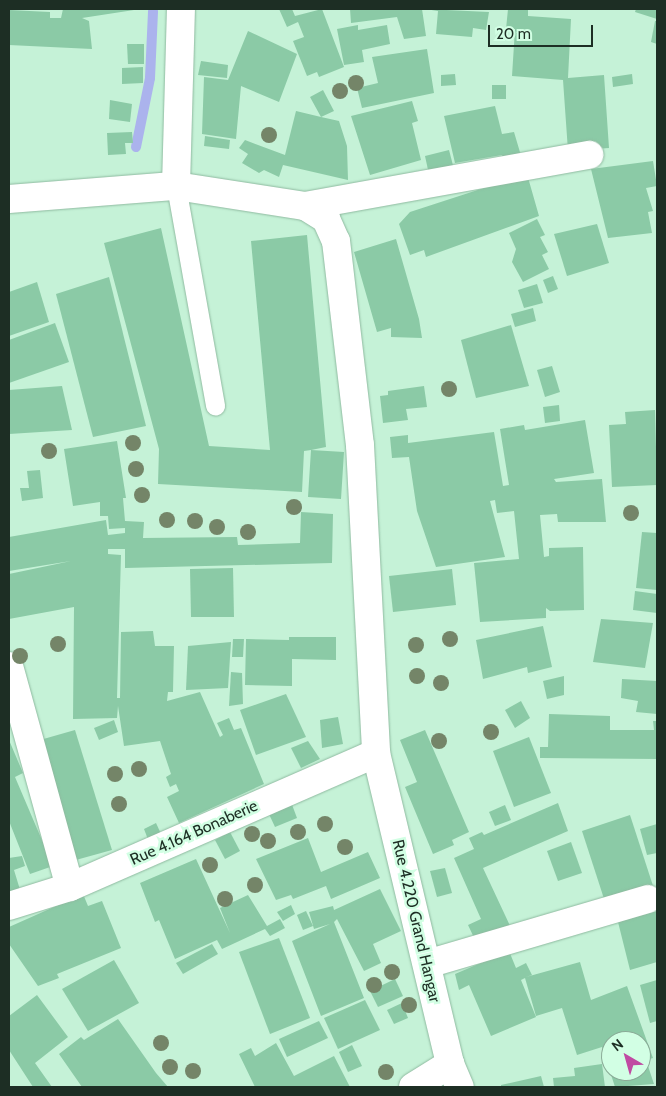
<!DOCTYPE html>
<style>
body{margin:0}
#map{position:relative;width:666px;height:1096px;overflow:hidden;background:#c5f2d7;font-family:Cabin,sans-serif}
div>[style]{position:absolute}
.stream>*{height:10px;margin:-5px;padding:0 5px;transform-origin:5px;border-radius:5px;background:#abb3ed}
.building>*{inset:0;background:#8bcaa6}
.roads{filter:drop-shadow(0 0 1px #8fbaa0) drop-shadow(0 0 1px #8fbaa0)}
.lane>*{height:19px;margin:-9.5px;padding:0 9.5px;transform-origin:9.5px;border-radius:9.5px;background:#fff}
.street>*{height:28px;margin:-14px;padding:0 14px;transform-origin:14px;border-radius:14px;background:#fff}
.trees>*{width:16px;height:16px;margin:-8px;border-radius:50%;background:#748568}
span{translate:-50% -50%;white-space:nowrap;text-align:center;line-height:1.15;-webkit-text-stroke:5px #d2ffe4;paint-order:stroke}
.street-label{font-size:16px;color:#1d2e24}
.frame{position:absolute;inset:0;border:10px solid #1d2e24;pointer-events:none}
.north{position:absolute;left:601px;top:1031px;width:50px;height:50px;box-sizing:border-box;background:#d2ffe4;border:1px solid #8aab97;border-radius:50%;rotate:322deg;font-size:14px;font-weight:700;line-height:20px;text-align:center;color:#1d2e24}
.north::after{content:'';display:block;margin:auto;width:18px;height:22px;background:#c04aa2;clip-path:polygon(50% 0,100% 100%,50% 72%,0 100%)}
.scale{position:absolute;left:488px;top:25px;width:105px;height:22px;box-sizing:border-box;border:2px solid #1d2e24;border-top:0;padding-left:6px;font-size:15px;line-height:18px;white-space:nowrap;color:#1d2e24;-webkit-text-stroke:4px #d2ffe4;paint-order:stroke}
</style>
<div id="map">
<div class="stream">
<div style="left:136px;top:147px;width:70px;rotate:-78.5deg"></div>
<div style="left:150px;top:78px;width:67px;rotate:-87.4deg"></div>
</div>
<div class="building">
<div style="clip-path:polygon(63px 9px,134px 9px,134px 10px,82px 18px,89px 21px,92px 49px,9px 45px,9px 10px,50px 12px,50px 18px,61px 18px)"></div>
<div style="clip-path:polygon(279px 9px,292px 9px,295px 16px,322px 9px,344px 67px,319px 77px,317px 72px,307px 76px,293px 41px,304px 37px,298px 22px,287px 27px)"></div>
<div style="clip-path:polygon(350px 9px,422px 9px,426px 36px,404px 39px,397px 17px,351px 23px)"></div>
<div style="clip-path:polygon(425px 9px,489px 12px,486px 30px,473px 28px,472px 37px,436px 34px,438px 11px)"></div>
<div style="clip-path:polygon(508px 9px,528px 9px,528px 16px,571px 19px,568px 78px,604px 75px,609px 148px,568px 151px,563px 80px,512px 76px,515px 29px,506px 29px)"></div>
<div style="clip-path:polygon(636px 9px,657px 9px,657px 19px,635px 12px)"></div>
<div style="clip-path:polygon(655px 21px,657px 21px,657px 44px,651px 42px)"></div>
<div style="clip-path:polygon(358px 25px,358px 30px,387px 25px,390px 44px,362px 50px,364px 62px,344px 65px,337px 29px)"></div>
<div style="clip-path:polygon(248px 31px,297px 54px,279px 102px,241px 86px,236px 139px,202px 134px,204px 77px,228px 80px)"></div>
<div style="clip-path:polygon(127px 44px,144px 44px,144px 64px,128px 64px)"></div>
<div style="clip-path:polygon(427px 49px,434px 93px,362px 108px,357px 88px,378px 83px,372px 57px)"></div>
<div style="clip-path:polygon(201px 61px,228px 65px,227px 78px,198px 75px)"></div>
<div style="clip-path:polygon(143px 67px,143px 83px,122px 84px,122px 68px)"></div>
<div style="clip-path:polygon(455px 74px,456px 85px,441px 86px,441px 75px)"></div>
<div style="clip-path:polygon(632px 74px,633px 84px,613px 87px,612px 77px)"></div>
<div style="clip-path:polygon(492px 85px,506px 85px,506px 99px,492px 99px)"></div>
<div style="clip-path:polygon(323px 90px,334px 111px,321px 117px,339px 121px,347px 146px,348px 180px,283px 165px,279px 177px,264px 170px,259px 173px,242px 163px,248px 154px,239px 148px,245px 140px,285px 155px,296px 111px,321px 117px,310px 97px)"></div>
<div style="clip-path:polygon(110px 100px,132px 104px,130px 122px,109px 119px)"></div>
<div style="clip-path:polygon(412px 101px,418px 121px,412px 123px,421px 160px,370px 175px,351px 116px)"></div>
<div style="clip-path:polygon(495px 106px,502px 134px,514px 132px,522px 159px,505px 164px,502px 155px,455px 163px,444px 116px)"></div>
<div style="clip-path:polygon(132px 132px,133px 143px,125px 143px,126px 154px,108px 155px,107px 133px)"></div>
<div style="clip-path:polygon(205px 136px,230px 140px,229px 149px,204px 146px)"></div>
<div style="clip-path:polygon(449px 150px,455px 173px,430px 179px,425px 156px)"></div>
<div style="clip-path:polygon(653px 161px,657px 186px,646px 188px,653px 211px,648px 212px,652px 233px,608px 238px,591px 169px)"></div>
<div style="clip-path:polygon(527px 174px,539px 216px,426px 257px,424px 250px,410px 255px,399px 224px,410px 212px)"></div>
<div style="clip-path:polygon(537px 219px,545px 235px,540px 237px,548px 252px,542px 255px,549px 269px,523px 282px,512px 262px,516px 249px,509px 233px)"></div>
<div style="clip-path:polygon(597px 224px,609px 263px,567px 276px,554px 234px)"></div>
<div style="clip-path:polygon(161px 228px,209px 446px,270px 450px,251px 241px,307px 235px,326px 447px,311px 450px,344px 452px,341px 499px,308px 497px,311px 450px,304px 451px,302px 492px,158px 484px,159px 449px,104px 243px)"></div>
<div style="clip-path:polygon(396px 239px,419px 319px,422px 338px,391px 337px,391px 328px,377px 332px,354px 252px)"></div>
<div style="clip-path:polygon(553px 276px,558px 289px,548px 293px,543px 280px)"></div>
<div style="clip-path:polygon(109px 277px,146px 426px,93px 437px,56px 294px)"></div>
<div style="clip-path:polygon(37px 282px,49px 322px,9px 336px,9px 292px)"></div>
<div style="clip-path:polygon(537px 284px,543px 303px,524px 308px,518px 290px)"></div>
<div style="clip-path:polygon(533px 308px,536px 321px,515px 327px,511px 314px)"></div>
<div style="clip-path:polygon(55px 323px,69px 362px,9px 383px,9px 340px)"></div>
<div style="clip-path:polygon(511px 325px,529px 386px,476px 398px,461px 340px)"></div>
<div style="clip-path:polygon(552px 366px,560px 392px,545px 397px,537px 370px)"></div>
<div style="clip-path:polygon(62px 386px,72px 430px,9px 434px,9px 390px)"></div>
<div style="clip-path:polygon(424px 386px,427px 407px,406px 409px,408px 420px,383px 423px,380px 396px,388px 395px,388px 391px)"></div>
<div style="clip-path:polygon(559px 405px,560px 421px,545px 423px,543px 407px)"></div>
<div style="clip-path:polygon(655px 410px,657px 485px,612px 487px,609px 425px,626px 424px,625px 412px)"></div>
<div style="clip-path:polygon(585px 420px,594px 473px,554px 479px,556px 482px,602px 479px,606px 522px,558px 522px,557px 514px,540px 515px,544px 557px,549px 556px,549px 548px,583px 547px,584px 610px,550px 611px,546px 608px,546px 618px,480px 622px,474px 563px,519px 559px,514px 511px,497px 513px,495px 500px,490px 501px,505px 557px,436px 567px,417px 511px,409px 457px,392px 458px,390px 437px,408px 435px,408px 443px,494px 432px,503px 486px,509px 485px,500px 429px,524px 425px,525px 430px)"></div>
<div style="clip-path:polygon(117px 441px,126px 498px,123px 498px,125px 521px,144px 522px,143px 538px,237px 537px,238px 545px,300px 543px,301px 512px,333px 514px,332px 563px,125px 568px,125px 549px,108px 549px,108px 554px,121px 555px,117px 698px,120px 698px,121px 632px,153px 631px,155px 646px,174px 646px,173px 692px,168px 692px,167px 701px,200px 692px,220px 737px,223px 735px,217px 723px,229px 718px,234px 730px,241px 728px,264px 784px,179px 823px,167px 797px,179px 791px,176px 784px,170px 787px,166px 777px,171px 774px,160px 741px,124px 746px,118px 706px,117px 718px,73px 719px,74px 607px,9px 619px,9px 574px,71px 561px,9px 571px,9px 537px,106px 520px,108px 535px,125px 533px,125px 528px,109px 529px,108px 516px,100px 516px,100px 502px,73px 506px,64px 449px)"></div>
<div style="clip-path:polygon(40px 470px,43px 498px,22px 501px,20px 488px,29px 488px,27px 471px)"></div>
<div style="clip-path:polygon(642px 532px,657px 533px,657px 590px,636px 588px)"></div>
<div style="clip-path:polygon(233px 568px,234px 617px,191px 617px,190px 569px)"></div>
<div style="clip-path:polygon(452px 569px,456px 605px,393px 612px,389px 576px)"></div>
<div style="clip-path:polygon(635px 591px,657px 594px,657px 613px,633px 610px)"></div>
<div style="clip-path:polygon(601px 619px,653px 623px,645px 668px,593px 662px)"></div>
<div style="clip-path:polygon(543px 626px,552px 667px,528px 673px,527px 667px,483px 679px,476px 640px)"></div>
<div style="clip-path:polygon(289px 637px,336px 637px,336px 660px,292px 659px,292px 686px,245px 685px,246px 639px,289px 640px)"></div>
<div style="clip-path:polygon(233px 639px,244px 639px,243px 657px,232px 657px)"></div>
<div style="clip-path:polygon(231px 642px,228px 688px,186px 690px,188px 646px)"></div>
<div style="clip-path:polygon(231px 672px,242px 673px,243px 704px,229px 706px)"></div>
<div style="clip-path:polygon(564px 676px,564px 695px,547px 699px,543px 681px)"></div>
<div style="clip-path:polygon(622px 679px,657px 681px,657px 714px,636px 712px,638px 701px,621px 698px)"></div>
<div style="clip-path:polygon(286px 694px,306px 737px,256px 755px,240px 710px)"></div>
<div style="clip-path:polygon(521px 701px,530px 718px,515px 728px,505px 710px)"></div>
<div style="clip-path:polygon(549px 714px,610px 716px,610px 730px,654px 730px,653px 721px,657px 721px,657px 759px,540px 758px,540px 747px,548px 747px)"></div>
<div style="clip-path:polygon(338px 717px,343px 744px,322px 748px,320px 720px)"></div>
<div style="clip-path:polygon(114px 720px,118px 732px,99px 740px,94px 728px)"></div>
<div style="clip-path:polygon(75px 730px,112px 850px,65px 863px,33px 742px)"></div>
<div style="clip-path:polygon(425px 730px,469px 832px,452px 840px,454px 845px,433px 854px,405px 787px,417px 782px,400px 740px)"></div>
<div style="clip-path:polygon(529px 737px,551px 793px,514px 807px,493px 751px)"></div>
<div style="clip-path:polygon(9px 740px,23px 773px,15px 777px,53px 866px,30px 874px,9px 821px)"></div>
<div style="clip-path:polygon(308px 741px,320px 759px,301px 768px,291px 748px)"></div>
<div style="clip-path:polygon(291px 802px,297px 818px,275px 827px,268px 812px)"></div>
<div style="clip-path:polygon(558px 803px,568px 831px,483px 868px,512px 930px,478px 946px,468px 925px,481px 919px,454px 858px,474px 849px,469px 838px,482px 832px,484px 835px)"></div>
<div style="clip-path:polygon(505px 805px,511px 820px,495px 826px,489px 812px)"></div>
<div style="clip-path:polygon(630px 815px,655px 892px,607px 908px,582px 831px)"></div>
<div style="clip-path:polygon(156px 823px,162px 836px,149px 842px,144px 829px)"></div>
<div style="clip-path:polygon(657px 824px,657px 853px,647px 855px,640px 829px)"></div>
<div style="clip-path:polygon(230px 832px,240px 851px,225px 859px,215px 840px)"></div>
<div style="clip-path:polygon(308px 838px,321px 872px,368px 852px,380px 878px,331px 899px,326px 886px,293px 899px,291px 895px,276px 900px,256px 859px)"></div>
<div style="clip-path:polygon(571px 842px,582px 873px,558px 881px,547px 851px)"></div>
<div style="clip-path:polygon(22px 856px,25px 866px,14px 870px,21px 893px,9px 896px,9px 858px)"></div>
<div style="clip-path:polygon(196px 859px,230px 933px,220px 908px,248px 895px,267px 926px,280px 919px,285px 928px,270px 936px,265px 929px,222px 949px,217px 940px,175px 959px,159px 920px,155px 922px,140px 883px)"></div>
<div style="clip-path:polygon(445px 868px,452px 893px,437px 897px,430px 871px)"></div>
<div style="clip-path:polygon(380px 889px,401px 931px,373px 944px,381px 963px,364px 971px,337px 919px,334px 922px,364px 998px,321px 1016px,292px 941px,330px 924px,314px 929px,309px 912px,333px 906px,334px 910px)"></div>
<div style="clip-path:polygon(83px 894px,88px 906px,102px 901px,121px 948px,57px 974px,59px 978px,38px 986px,9px 944px,9px 927px)"></div>
<div style="clip-path:polygon(291px 905px,295px 914px,283px 921px,277px 912px)"></div>
<div style="clip-path:polygon(306px 911px,313px 926px,303px 930px,297px 915px)"></div>
<div style="clip-path:polygon(657px 911px,657px 962px,630px 970px,618px 922px)"></div>
<div style="clip-path:polygon(279px 938px,310px 1018px,270px 1034px,239px 952px)"></div>
<div style="clip-path:polygon(212px 944px,218px 954px,183px 974px,176px 963px)"></div>
<div style="clip-path:polygon(evenodd,509px 951px,516px 968px,526px 963px,532px 975px,526px 977px,580px 962px,591px 1000px,627px 986px,653px 1058px,646px 1060px,654px 1084px,615px 1087px,602px 1047px,577px 1055px,562px 1008px,536px 1016px,525px 978px,521px 980px,536px 1017px,491px 1036px,469px 985px,459px 990px,455px 974px,509px 951px,611px 1041px,641px 1041px,641px 1071px,611px 1071px,611px 1041px)"></div>
<div style="clip-path:polygon(114px 960px,139px 1003px,88px 1031px,62px 989px)"></div>
<div style="clip-path:polygon(395px 979px,403px 996px,378px 1007px,370px 991px)"></div>
<div style="clip-path:polygon(657px 980px,657px 1021px,650px 1023px,640px 985px)"></div>
<div style="clip-path:polygon(37px 995px,68px 1037px,35px 1063px,52px 1087px,33px 1087px,9px 1050px,9px 1016px)"></div>
<div style="clip-path:polygon(365px 1000px,380px 1030px,338px 1049px,324px 1018px)"></div>
<div style="clip-path:polygon(402px 1003px,408px 1018px,394px 1024px,387px 1010px)"></div>
<div style="clip-path:polygon(118px 1019px,156px 1073px,168px 1087px,82px 1087px,59px 1054px,81px 1037px,84px 1040px)"></div>
<div style="clip-path:polygon(319px 1021px,328px 1038px,287px 1057px,279px 1039px)"></div>
<div style="clip-path:polygon(276px 1043px,294px 1076px,334px 1056px,350px 1087px,255px 1087px,239px 1054px,251px 1048px,255px 1056px)"></div>
<div style="clip-path:polygon(352px 1045px,362px 1066px,348px 1072px,339px 1052px)"></div>
<div style="clip-path:polygon(602px 1064px,605px 1087px,554px 1087px,553px 1078px,575px 1076px,574px 1068px)"></div>
<div style="clip-path:polygon(541px 1076px,544px 1087px,501px 1087px,501px 1085px)"></div>
</div>
<div class="roads">
<div class="lane">
<div style="left:176px;top:186px;width:223px;rotate:79.9deg"></div>
</div>
<div class="street">
<div style="left:176px;top:186px;width:177px;rotate:-88.4deg"></div>
<div style="left:9px;top:199px;width:168px;rotate:-4.5deg"></div>
<div style="left:176px;top:186px;width:131px;rotate:8.8deg"></div>
<div style="left:305px;top:206px;width:25px;rotate:32deg"></div>
<div style="left:326px;top:219px;width:24px;rotate:66deg"></div>
<div style="left:336px;top:241px;width:205px;rotate:83.3deg"></div>
<div style="left:360px;top:445px;width:308px;rotate:87deg"></div>
<div style="left:376px;top:753px;width:320px;rotate:76.6deg"></div>
<div style="left:450px;top:1064px;width:25px;rotate:67deg"></div>
<div style="left:305px;top:206px;width:289px;rotate:-10.2deg"></div>
<div style="left:9px;top:666px;width:229px;rotate:74.6deg"></div>
<div style="left:9px;top:906px;width:64px;rotate:-17.3deg"></div>
<div style="left:70px;top:887px;width:334px;rotate:-23.6deg"></div>
<div style="left:427px;top:964px;width:230px;rotate:-16.4deg"></div>
<div style="left:413px;top:1087px;width:44px;rotate:-31.9deg"></div>
</div>
</div>
<div class="trees">
<div style="left:356px;top:83px"></div>
<div style="left:340px;top:91px"></div>
<div style="left:269px;top:135px"></div>
<div style="left:449px;top:389px"></div>
<div style="left:133px;top:443px"></div>
<div style="left:49px;top:451px"></div>
<div style="left:136px;top:469px"></div>
<div style="left:142px;top:495px"></div>
<div style="left:294px;top:507px"></div>
<div style="left:631px;top:513px"></div>
<div style="left:167px;top:520px"></div>
<div style="left:195px;top:521px"></div>
<div style="left:217px;top:527px"></div>
<div style="left:248px;top:532px"></div>
<div style="left:450px;top:639px"></div>
<div style="left:58px;top:644px"></div>
<div style="left:416px;top:645px"></div>
<div style="left:20px;top:656px"></div>
<div style="left:417px;top:676px"></div>
<div style="left:441px;top:683px"></div>
<div style="left:491px;top:732px"></div>
<div style="left:439px;top:741px"></div>
<div style="left:139px;top:769px"></div>
<div style="left:115px;top:774px"></div>
<div style="left:119px;top:804px"></div>
<div style="left:325px;top:824px"></div>
<div style="left:298px;top:832px"></div>
<div style="left:252px;top:834px"></div>
<div style="left:268px;top:841px"></div>
<div style="left:345px;top:847px"></div>
<div style="left:210px;top:865px"></div>
<div style="left:255px;top:885px"></div>
<div style="left:225px;top:899px"></div>
<div style="left:392px;top:972px"></div>
<div style="left:374px;top:985px"></div>
<div style="left:409px;top:1005px"></div>
<div style="left:161px;top:1043px"></div>
<div style="left:170px;top:1067px"></div>
<div style="left:193px;top:1071px"></div>
<div style="left:386px;top:1072px"></div>
</div>
<div class="street-label">
<span style="left:194px;top:833px;rotate:-24deg">Rue 4.164 Bonaberie</span>
<span style="left:416px;top:921px;rotate:77deg">Rue 4.220 Grand Hangar</span>
</div>
<div class="frame"></div>
<div class="north">N</div>
<div class="scale">20 m</div>
</div>
